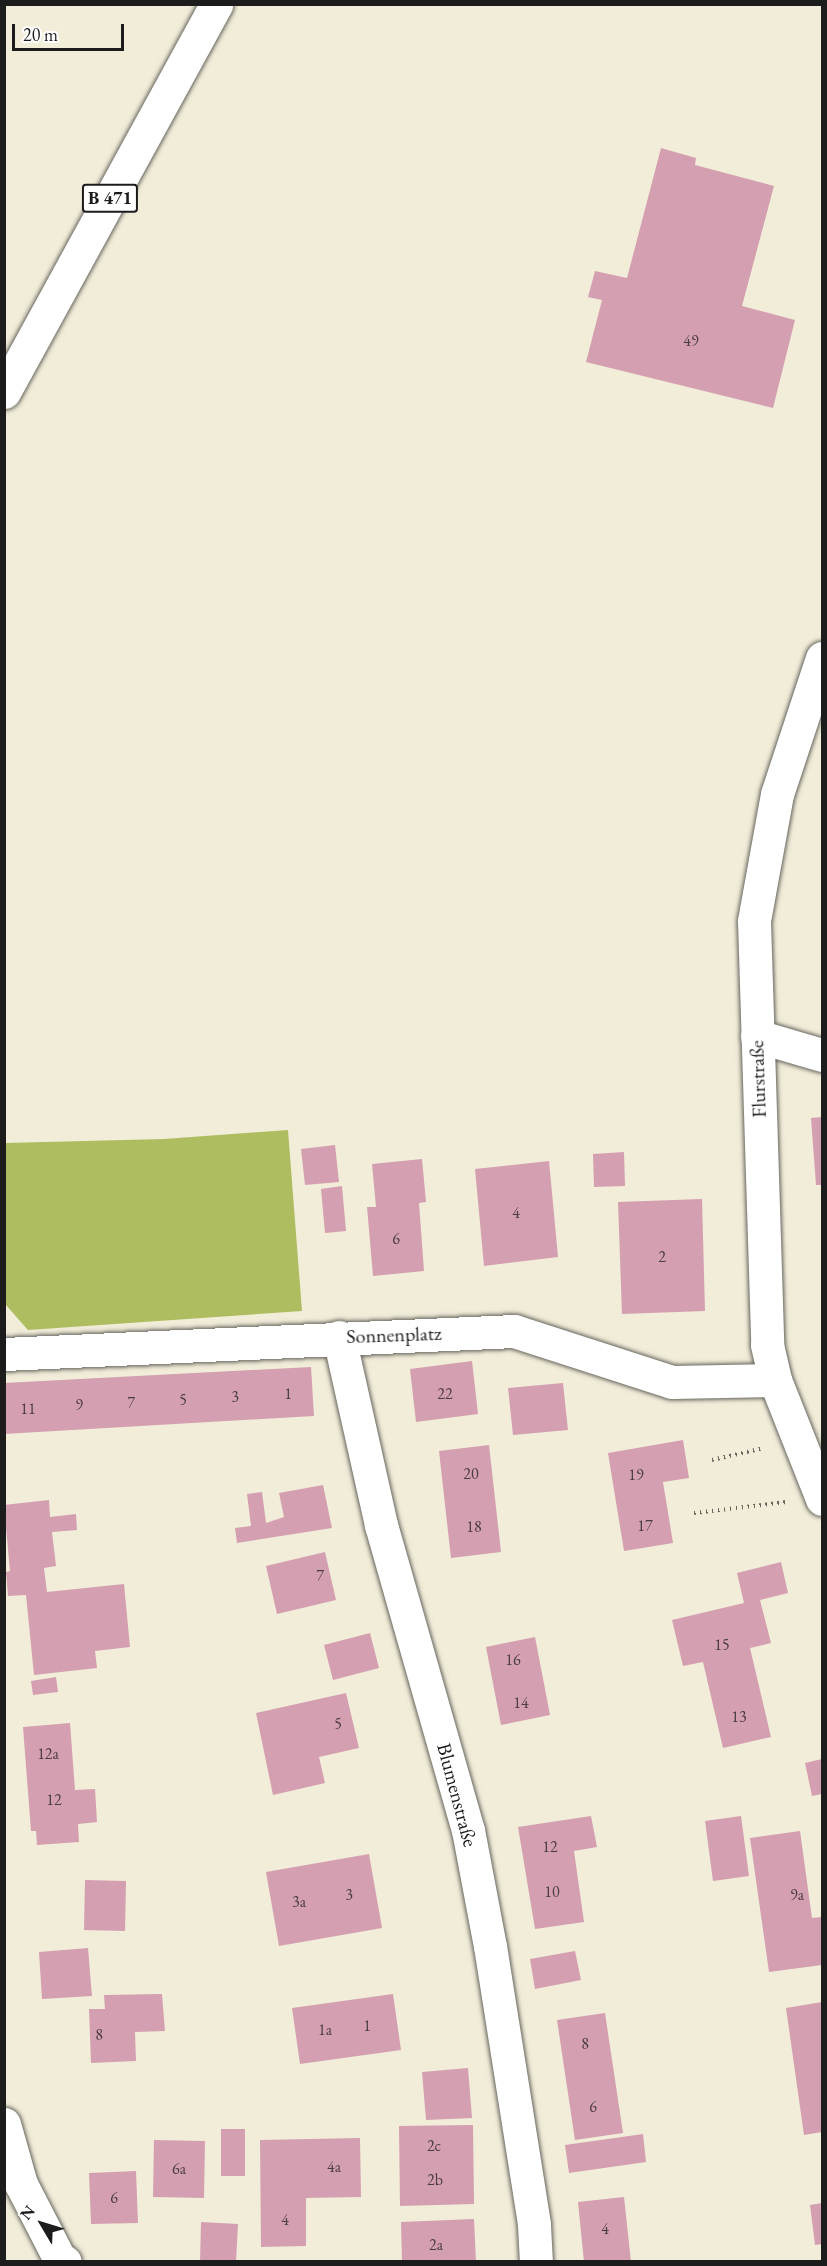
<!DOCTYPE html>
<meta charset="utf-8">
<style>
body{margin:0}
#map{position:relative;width:827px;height:2266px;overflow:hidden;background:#f1edd9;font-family:"EB Garamond",serif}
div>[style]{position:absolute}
.green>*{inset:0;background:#aebd60}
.building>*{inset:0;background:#d49fb0}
.path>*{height:4px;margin-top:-2px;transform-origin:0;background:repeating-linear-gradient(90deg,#67655e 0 1.5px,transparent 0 6px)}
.roads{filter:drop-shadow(0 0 2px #67655e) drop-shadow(0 0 2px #67655e)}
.minor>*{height:33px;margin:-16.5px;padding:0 16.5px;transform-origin:16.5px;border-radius:16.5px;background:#fff}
.trunk>*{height:33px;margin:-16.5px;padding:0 16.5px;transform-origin:16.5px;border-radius:16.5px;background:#fff}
span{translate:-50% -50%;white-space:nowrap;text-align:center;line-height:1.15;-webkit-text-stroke:4.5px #fff;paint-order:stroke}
.number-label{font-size:16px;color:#4a3d41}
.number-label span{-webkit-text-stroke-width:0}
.shield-label span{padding:2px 4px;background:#fff;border:2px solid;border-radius:4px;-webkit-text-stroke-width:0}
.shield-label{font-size:18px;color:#1c1c1c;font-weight:700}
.street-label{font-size:20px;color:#1c1c1c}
.frame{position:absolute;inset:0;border:6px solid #1c1c1c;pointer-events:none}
.north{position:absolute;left:12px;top:2194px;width:60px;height:60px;-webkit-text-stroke:4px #fff;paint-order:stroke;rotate:308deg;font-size:16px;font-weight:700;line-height:24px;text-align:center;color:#1c1c1c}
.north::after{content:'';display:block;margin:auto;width:21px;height:27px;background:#1c1c1c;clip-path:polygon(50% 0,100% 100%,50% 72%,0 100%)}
.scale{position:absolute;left:12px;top:24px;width:112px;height:27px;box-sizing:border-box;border:3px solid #1c1c1c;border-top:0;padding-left:8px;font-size:18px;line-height:21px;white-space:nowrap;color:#1c1c1c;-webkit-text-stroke:4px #fff;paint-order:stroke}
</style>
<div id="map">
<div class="green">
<div style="clip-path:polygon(288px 1130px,302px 1311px,28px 1330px,5px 1304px,5px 1143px,164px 1139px)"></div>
</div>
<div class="building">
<div style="clip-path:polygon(661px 148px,696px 158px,695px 165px,774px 186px,742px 306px,795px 320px,773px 408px,586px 362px,602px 300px,588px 297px,595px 271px,627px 278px)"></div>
<div style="clip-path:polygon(822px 1117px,822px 1185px,816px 1185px,811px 1118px)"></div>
<div style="clip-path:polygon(335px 1145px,339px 1182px,305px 1185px,301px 1149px)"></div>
<div style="clip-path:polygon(624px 1152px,625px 1186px,594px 1187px,593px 1154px)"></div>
<div style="clip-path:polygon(422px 1159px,426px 1202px,419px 1203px,424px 1271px,373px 1276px,367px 1207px,376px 1207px,372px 1164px)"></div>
<div style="clip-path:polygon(549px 1161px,558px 1257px,484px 1266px,475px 1169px)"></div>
<div style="clip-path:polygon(342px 1186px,346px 1231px,325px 1233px,321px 1189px)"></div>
<div style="clip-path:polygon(702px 1199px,705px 1311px,622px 1314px,618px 1202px)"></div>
<div style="clip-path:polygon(472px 1361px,478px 1414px,416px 1422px,410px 1369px)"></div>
<div style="clip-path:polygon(311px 1367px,314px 1416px,4px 1434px,4px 1383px)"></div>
<div style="clip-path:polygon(563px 1383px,568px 1430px,513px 1435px,508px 1388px)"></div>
<div style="clip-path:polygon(683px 1440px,689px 1478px,663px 1482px,673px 1543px,624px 1551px,608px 1453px)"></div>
<div style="clip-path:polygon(489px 1445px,501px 1552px,451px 1558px,439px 1451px)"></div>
<div style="clip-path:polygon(323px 1485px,332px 1528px,237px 1543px,235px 1528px,251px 1526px,247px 1494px,262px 1492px,266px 1523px,284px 1517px,279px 1493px)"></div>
<div style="clip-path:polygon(49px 1500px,50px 1517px,76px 1514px,77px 1530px,52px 1532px,56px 1566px,44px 1568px,47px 1592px,124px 1584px,130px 1647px,95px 1651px,97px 1668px,34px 1675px,26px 1595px,8px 1596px,6px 1572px,10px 1571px,4px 1505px)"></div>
<div style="clip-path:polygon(325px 1552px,336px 1600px,277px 1614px,266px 1566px)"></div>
<div style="clip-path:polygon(781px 1562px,788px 1593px,760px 1600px,771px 1643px,750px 1648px,771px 1737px,723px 1748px,703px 1662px,683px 1666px,672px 1620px,744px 1603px,737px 1573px)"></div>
<div style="clip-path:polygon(370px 1633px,379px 1668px,333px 1680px,324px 1645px)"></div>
<div style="clip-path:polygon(535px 1637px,550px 1715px,501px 1725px,486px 1647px)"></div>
<div style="clip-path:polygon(56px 1677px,58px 1692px,33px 1695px,31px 1681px)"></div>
<div style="clip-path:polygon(346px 1693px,359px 1748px,319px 1757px,325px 1783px,273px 1795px,256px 1713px)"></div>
<div style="clip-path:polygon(70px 1723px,75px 1790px,95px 1789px,97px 1822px,78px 1824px,79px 1842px,37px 1845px,36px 1831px,31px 1831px,23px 1727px)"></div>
<div style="clip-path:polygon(822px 1759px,822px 1794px,812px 1796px,805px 1763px)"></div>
<div style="clip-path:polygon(591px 1816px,597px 1847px,574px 1851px,584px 1922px,535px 1929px,518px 1827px)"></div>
<div style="clip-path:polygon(741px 1816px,749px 1876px,713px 1881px,705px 1821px)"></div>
<div style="clip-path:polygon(800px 1831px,812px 1918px,822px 1917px,822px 1965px,769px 1972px,750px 1838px)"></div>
<div style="clip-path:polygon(369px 1854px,382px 1928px,279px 1946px,266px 1872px)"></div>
<div style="clip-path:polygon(85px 1880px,126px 1881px,125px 1931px,84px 1930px)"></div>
<div style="clip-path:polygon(88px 1948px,92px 1996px,42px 1999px,39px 1952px)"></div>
<div style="clip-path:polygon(575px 1951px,581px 1980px,535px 1989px,530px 1959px)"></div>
<div style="clip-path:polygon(162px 1994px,165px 2031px,135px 2032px,136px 2061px,91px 2063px,89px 2009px,105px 2009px,104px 1995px)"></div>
<div style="clip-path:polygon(393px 1994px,401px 2050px,300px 2064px,292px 2008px)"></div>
<div style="clip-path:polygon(822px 2002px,822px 2132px,804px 2135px,786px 2008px)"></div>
<div style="clip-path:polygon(605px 2013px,623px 2133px,575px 2140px,557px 2020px)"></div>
<div style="clip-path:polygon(468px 2068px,472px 2118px,426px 2120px,422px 2072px)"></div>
<div style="clip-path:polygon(473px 2125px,474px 2204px,400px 2206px,399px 2126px)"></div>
<div style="clip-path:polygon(221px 2129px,245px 2129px,245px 2176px,221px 2176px)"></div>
<div style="clip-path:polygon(643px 2134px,646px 2162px,569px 2173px,565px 2145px)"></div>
<div style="clip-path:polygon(360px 2138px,361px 2197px,306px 2198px,306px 2246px,261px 2247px,260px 2140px)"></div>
<div style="clip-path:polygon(154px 2140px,205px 2141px,204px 2198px,153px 2197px)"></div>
<div style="clip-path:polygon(136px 2171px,138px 2223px,91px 2224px,89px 2173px)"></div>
<div style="clip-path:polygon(624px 2197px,631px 2262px,584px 2262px,578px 2202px)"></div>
<div style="clip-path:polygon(822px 2203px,822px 2244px,815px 2245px,810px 2205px)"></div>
<div style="clip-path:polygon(474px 2219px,476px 2262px,402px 2262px,401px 2222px)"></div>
<div style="clip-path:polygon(201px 2222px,238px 2224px,236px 2262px,200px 2262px)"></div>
</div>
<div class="path">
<div style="left:712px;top:1460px;width:53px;rotate:-13deg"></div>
<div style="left:694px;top:1513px;width:93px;rotate:-6.8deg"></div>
</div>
<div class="roads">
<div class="minor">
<div style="left:822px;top:658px;width:143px;rotate:108.3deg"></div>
<div style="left:777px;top:794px;width:129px;rotate:100.3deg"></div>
<div style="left:754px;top:921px;width:424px;rotate:88.2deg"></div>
<div style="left:767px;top:1345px;width:36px;rotate:77deg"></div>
<div style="left:775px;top:1380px;width:128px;rotate:68.4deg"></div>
<div style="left:757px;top:1036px;width:68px;rotate:16.3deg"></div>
<div style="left:339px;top:1337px;width:193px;rotate:77.4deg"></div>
<div style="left:381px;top:1525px;width:317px;rotate:74.1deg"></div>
<div style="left:468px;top:1830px;width:118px;rotate:79.3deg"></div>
<div style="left:490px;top:1946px;width:282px;rotate:81deg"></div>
<div style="left:534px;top:2225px;width:37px;rotate:87deg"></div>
<div style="left:4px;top:1354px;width:511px;rotate:-2.58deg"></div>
<div style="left:514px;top:1331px;width:166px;rotate:17.9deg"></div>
<div style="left:672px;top:1382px;width:103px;rotate:-1.1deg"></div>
<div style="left:4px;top:2124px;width:62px;rotate:74.2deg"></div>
<div style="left:21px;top:2184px;width:83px;rotate:62.8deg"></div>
<div style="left:59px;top:2258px;width:7px;rotate:34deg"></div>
</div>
<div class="trunk">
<div style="left:4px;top:392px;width:442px;rotate:-61.3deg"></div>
</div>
</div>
<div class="number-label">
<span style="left:691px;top:341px">49</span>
<span style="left:516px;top:1213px">4</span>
<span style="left:396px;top:1239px">6</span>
<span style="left:662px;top:1257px">2</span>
<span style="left:288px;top:1394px">1</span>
<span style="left:445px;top:1394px">22</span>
<span style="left:235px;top:1397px">3</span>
<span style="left:183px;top:1400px">5</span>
<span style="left:131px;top:1403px">7</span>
<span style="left:79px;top:1405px">9</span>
<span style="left:28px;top:1409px">11</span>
<span style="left:471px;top:1474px">20</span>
<span style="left:636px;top:1475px">19</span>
<span style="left:645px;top:1526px">17</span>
<span style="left:474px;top:1527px">18</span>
<span style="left:320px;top:1576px">7</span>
<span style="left:722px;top:1645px">15</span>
<span style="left:513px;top:1660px">16</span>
<span style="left:521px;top:1703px">14</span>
<span style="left:739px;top:1717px">13</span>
<span style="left:338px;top:1724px">5</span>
<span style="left:48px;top:1754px">12a</span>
<span style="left:54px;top:1800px">12</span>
<span style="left:550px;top:1847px">12</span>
<span style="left:552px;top:1892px">10</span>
<span style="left:349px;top:1895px">3</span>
<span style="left:797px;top:1895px">9a</span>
<span style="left:299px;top:1902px">3a</span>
<span style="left:367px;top:2026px">1</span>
<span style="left:325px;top:2030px">1a</span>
<span style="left:99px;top:2035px">8</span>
<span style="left:585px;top:2044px">8</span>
<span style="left:593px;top:2107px">6</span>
<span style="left:434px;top:2146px">2c</span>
<span style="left:334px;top:2167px">4a</span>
<span style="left:179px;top:2169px">6a</span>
<span style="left:435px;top:2180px">2b</span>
<span style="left:114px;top:2198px">6</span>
<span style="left:285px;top:2220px">4</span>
<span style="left:605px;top:2229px">4</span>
<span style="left:436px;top:2245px">2a</span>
</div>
<div class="shield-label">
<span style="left:110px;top:198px">B 471</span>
</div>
<div class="street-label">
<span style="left:758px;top:1079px;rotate:-92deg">Flurstraße</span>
<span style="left:394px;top:1335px;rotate:-2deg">Sonnenplatz</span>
<span style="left:457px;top:1795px;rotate:75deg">Blumenstraße</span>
</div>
<div class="frame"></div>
<div class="north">N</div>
<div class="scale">20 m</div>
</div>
